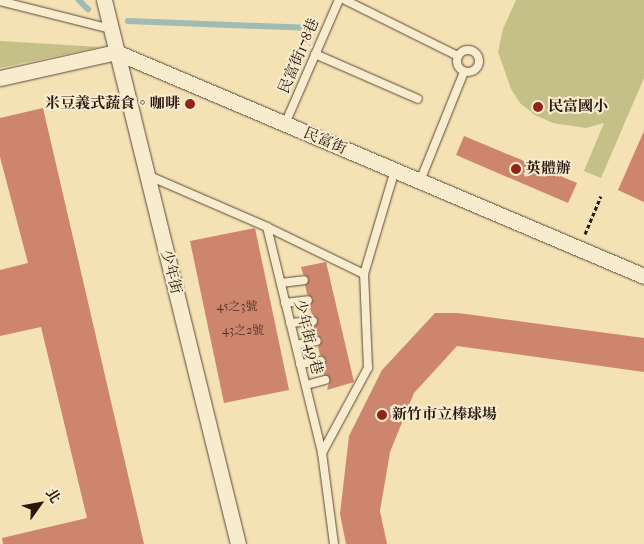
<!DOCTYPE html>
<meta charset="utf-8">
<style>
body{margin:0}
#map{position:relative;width:644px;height:544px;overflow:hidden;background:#f4e1b4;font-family:"IM FELL French Canon","Noto Serif TC",serif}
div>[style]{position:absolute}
.green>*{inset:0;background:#c4c087}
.stream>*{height:5.5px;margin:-2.75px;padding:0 2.75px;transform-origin:2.75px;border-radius:2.75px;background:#9fbbb6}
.building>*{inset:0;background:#cd856e}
.path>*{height:3px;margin-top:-1.5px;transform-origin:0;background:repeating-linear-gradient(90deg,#29150c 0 4px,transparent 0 6.5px)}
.roads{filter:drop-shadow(0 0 1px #5c4836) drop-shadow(0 0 1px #5c4836)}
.lane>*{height:8px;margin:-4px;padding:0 4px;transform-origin:4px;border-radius:4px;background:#f8ecce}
.lane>.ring{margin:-4px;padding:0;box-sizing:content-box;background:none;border:8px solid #f8ecce;border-radius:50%}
.street>*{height:15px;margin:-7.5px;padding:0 7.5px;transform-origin:7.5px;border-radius:7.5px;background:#f8ecce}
.dots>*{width:14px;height:14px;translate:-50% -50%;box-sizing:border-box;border:2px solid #f8ecce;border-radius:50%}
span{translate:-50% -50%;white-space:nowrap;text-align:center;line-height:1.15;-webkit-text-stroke:4px #f8ecce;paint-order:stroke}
.number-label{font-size:12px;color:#523124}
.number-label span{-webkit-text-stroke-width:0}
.street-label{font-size:15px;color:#29150c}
.poi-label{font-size:15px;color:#29150c;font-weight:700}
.right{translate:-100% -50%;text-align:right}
.left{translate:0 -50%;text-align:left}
.north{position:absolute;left:15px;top:479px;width:50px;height:50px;-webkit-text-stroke:4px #f8ecce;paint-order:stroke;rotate:58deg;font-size:14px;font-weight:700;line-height:20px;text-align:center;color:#29150c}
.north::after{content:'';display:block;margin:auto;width:18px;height:22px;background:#29150c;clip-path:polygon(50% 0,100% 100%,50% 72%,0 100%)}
</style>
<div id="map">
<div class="green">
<div style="clip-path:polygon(516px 0,644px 0,644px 78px,601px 178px,584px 171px,604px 123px,586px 128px,553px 123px,535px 115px,520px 103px,511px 89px,498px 52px,503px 29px)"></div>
<div style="clip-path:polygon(0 41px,100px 47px,0 68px)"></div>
</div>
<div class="stream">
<div style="left:79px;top:0;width:13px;rotate:45deg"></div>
<div style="left:128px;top:21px;width:184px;rotate:2.2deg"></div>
</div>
<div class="building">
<div style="clip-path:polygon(43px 108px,144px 544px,3px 544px,2px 538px,87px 518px,41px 327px,0 336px,0 270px,28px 263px,0 157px,0 118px)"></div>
<div style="clip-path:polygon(644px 131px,644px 202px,618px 190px)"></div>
<div style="clip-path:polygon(464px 136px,577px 183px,568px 203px,456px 155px)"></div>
<div style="clip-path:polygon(255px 228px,289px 390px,224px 403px,190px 241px)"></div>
<div style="clip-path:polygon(326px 262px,354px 382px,327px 390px,330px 379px,324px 375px,322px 366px,326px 360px,320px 355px,318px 347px,322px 339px,316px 336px,314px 327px,318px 320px,312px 315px,309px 305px,313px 299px,307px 294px,305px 285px,309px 279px,303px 274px,301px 267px)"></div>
<div style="clip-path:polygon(435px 313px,458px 313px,644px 338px,644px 372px,457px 346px,414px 393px,390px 452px,380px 511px,387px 544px,346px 544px,340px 514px,349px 436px,382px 370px)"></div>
</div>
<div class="path">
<div style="left:585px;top:234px;width:41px;rotate:-67.2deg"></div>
</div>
<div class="roads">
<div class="lane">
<div style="left:345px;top:0;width:126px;rotate:26.4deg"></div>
<div style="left:0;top:1px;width:114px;rotate:14.2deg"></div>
<div class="ring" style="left:457px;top:50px;width:14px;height:14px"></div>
<div style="left:315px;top:54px;width:112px;rotate:23.6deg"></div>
<div style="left:285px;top:124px;width:135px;rotate:-66.5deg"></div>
<div style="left:147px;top:175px;width:131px;rotate:23.4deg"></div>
<div style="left:267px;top:227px;width:233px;rotate:76.3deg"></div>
<div style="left:420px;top:181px;width:118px;rotate:-68deg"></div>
<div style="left:267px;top:227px;width:108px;rotate:25.9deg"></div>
<div style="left:281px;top:283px;width:23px;rotate:-7deg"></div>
<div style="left:285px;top:303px;width:23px;rotate:-7deg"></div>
<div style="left:290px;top:323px;width:23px;rotate:-5deg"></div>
<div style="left:296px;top:345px;width:21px;rotate:-11deg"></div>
<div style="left:300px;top:364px;width:21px;rotate:-8deg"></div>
<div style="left:306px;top:385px;width:20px;rotate:-15deg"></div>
<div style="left:334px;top:544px;width:92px;rotate:-97.5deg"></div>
<div style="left:322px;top:453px;width:97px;rotate:-61.6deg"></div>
<div style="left:368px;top:368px;width:94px;rotate:-92.4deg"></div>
<div style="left:364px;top:274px;width:109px;rotate:-73.4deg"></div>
</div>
<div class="street">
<div style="left:104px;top:0;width:560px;rotate:76.16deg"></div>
<div style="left:0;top:78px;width:119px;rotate:-12.6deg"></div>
<div style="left:116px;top:52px;width:574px;rotate:22.99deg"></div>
</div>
</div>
<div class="dots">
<div style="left:190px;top:104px;background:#8f2418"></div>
<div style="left:538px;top:107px;background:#8f2418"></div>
<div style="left:516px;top:169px;background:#8f2418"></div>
<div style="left:382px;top:415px;background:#8f2418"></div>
</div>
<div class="number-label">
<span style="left:237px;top:307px">45之3號</span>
<span style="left:243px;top:331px">43之2號</span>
</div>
<div class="street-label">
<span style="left:299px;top:56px;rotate:-67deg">民富街178巷</span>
<span style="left:325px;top:141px;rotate:23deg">民富街</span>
<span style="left:171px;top:272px;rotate:76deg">少年街</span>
<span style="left:308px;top:337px;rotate:76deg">少年街49巷</span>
</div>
<div class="poi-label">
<span class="right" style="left:180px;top:104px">米豆義式蔬食。咖啡</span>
<span class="left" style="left:548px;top:107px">民富國小</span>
<span class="left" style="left:526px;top:169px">英體辦</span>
<span class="left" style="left:392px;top:415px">新竹市立棒球場</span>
</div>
<div class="north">北</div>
</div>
